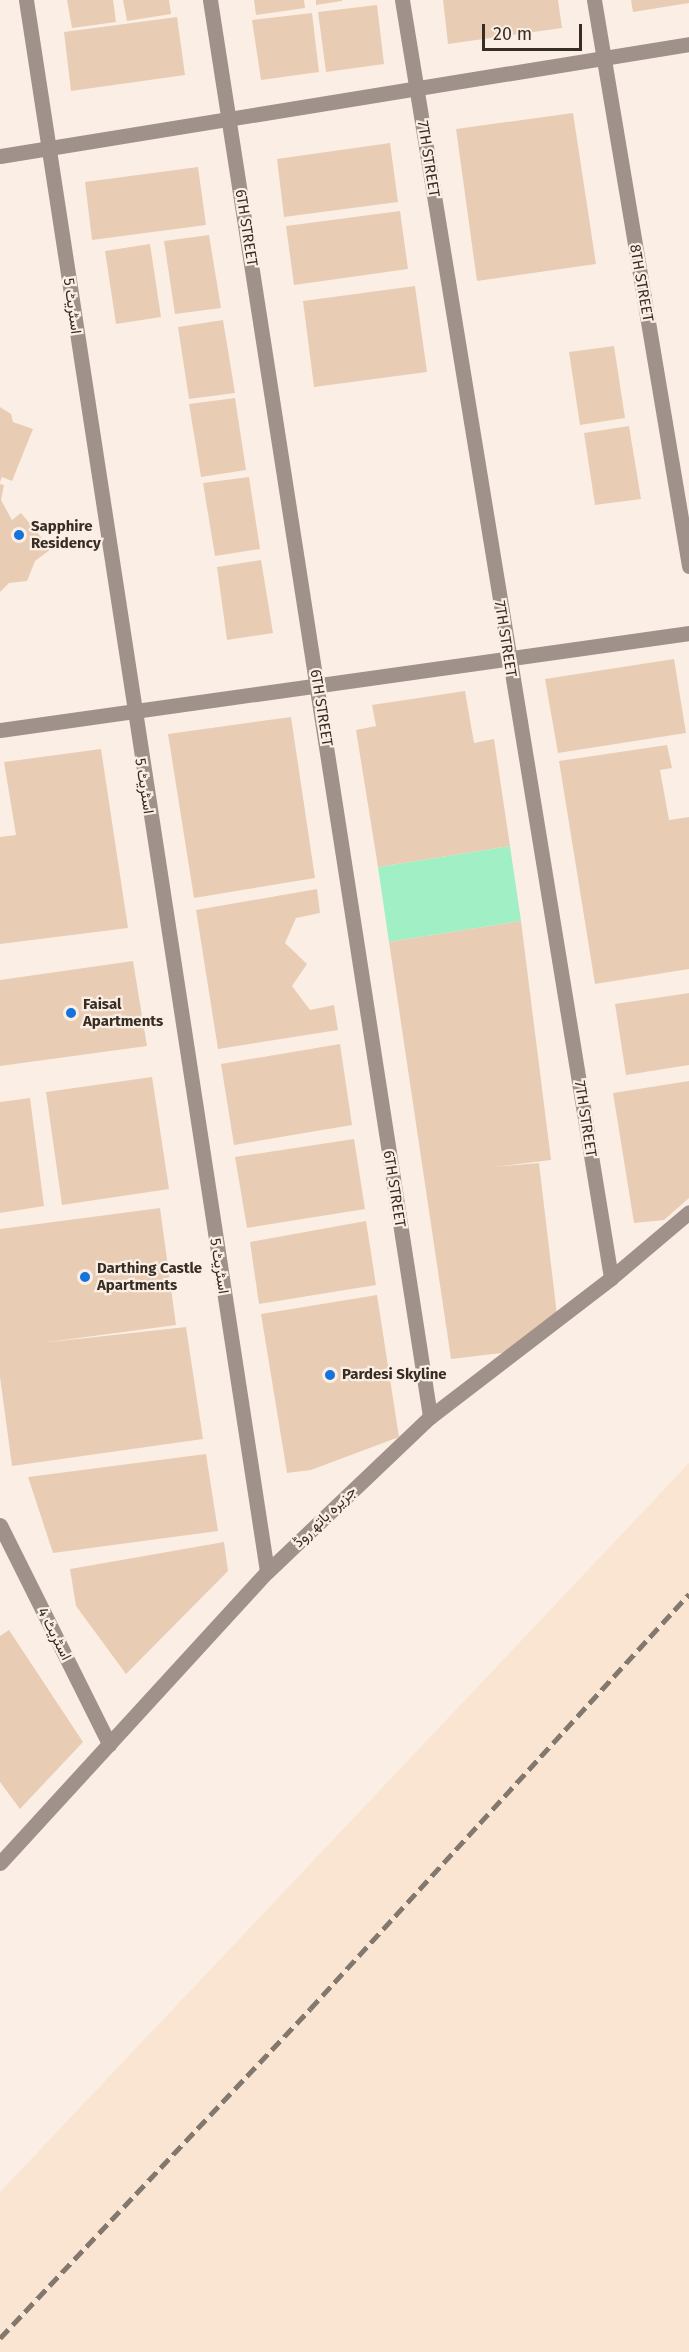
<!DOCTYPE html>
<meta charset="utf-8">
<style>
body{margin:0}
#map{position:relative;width:689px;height:2352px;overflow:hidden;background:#fbefe5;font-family:"Fira Sans",Vazirmatn,sans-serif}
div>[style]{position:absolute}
.built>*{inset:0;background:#fae5d3}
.green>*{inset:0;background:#a1efc5}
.building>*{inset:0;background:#e8cdb4}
.minor>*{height:15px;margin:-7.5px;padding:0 7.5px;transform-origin:7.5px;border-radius:7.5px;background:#a0928a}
.rail>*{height:4.5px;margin-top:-2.25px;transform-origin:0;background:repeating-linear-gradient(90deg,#83786e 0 12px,transparent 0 18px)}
.dots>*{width:16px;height:16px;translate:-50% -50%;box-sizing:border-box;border:3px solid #fbefe5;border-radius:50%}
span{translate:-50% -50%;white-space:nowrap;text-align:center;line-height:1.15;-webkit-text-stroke:4.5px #fbefe5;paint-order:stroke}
.street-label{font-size:15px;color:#372d23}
.poi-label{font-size:15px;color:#372d23;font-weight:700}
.left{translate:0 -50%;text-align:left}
.scale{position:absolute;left:482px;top:24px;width:100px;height:27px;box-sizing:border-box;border:3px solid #372d23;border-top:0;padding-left:8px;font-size:18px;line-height:21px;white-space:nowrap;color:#372d23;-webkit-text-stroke:4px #fbefe5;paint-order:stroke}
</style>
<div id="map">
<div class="built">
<div style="clip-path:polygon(689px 1463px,689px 2352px,0 2352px,0 2192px)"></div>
</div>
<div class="green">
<div style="clip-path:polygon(510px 846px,521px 921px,389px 942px,378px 867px)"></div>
</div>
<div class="building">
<div style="clip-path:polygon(67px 0,113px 0,116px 22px,72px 28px)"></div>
<div style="clip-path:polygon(123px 0,169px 0,171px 14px,127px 21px)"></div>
<div style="clip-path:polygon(254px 0,304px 0,305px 8px,256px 15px)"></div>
<div style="clip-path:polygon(316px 0,342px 0,342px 1px,316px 5px)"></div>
<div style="clip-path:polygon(443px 0,558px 0,562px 28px,448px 44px)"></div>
<div style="clip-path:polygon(631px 0,689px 0,689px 3px,633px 12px)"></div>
<div style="clip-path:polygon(377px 5px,384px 64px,326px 72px,318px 12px)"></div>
<div style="clip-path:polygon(312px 13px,319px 72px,261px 80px,252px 20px)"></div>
<div style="clip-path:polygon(177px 17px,185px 75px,71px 91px,64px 32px)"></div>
<div style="clip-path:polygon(573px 113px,596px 264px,477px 281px,456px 129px)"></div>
<div style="clip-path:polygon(390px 143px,398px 202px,284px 217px,277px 159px)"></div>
<div style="clip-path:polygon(198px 167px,206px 225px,92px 240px,85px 182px)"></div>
<div style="clip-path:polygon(400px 211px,408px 269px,294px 285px,286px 226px)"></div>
<div style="clip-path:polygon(209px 235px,221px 308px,175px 314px,164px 241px)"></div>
<div style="clip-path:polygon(150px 244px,161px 317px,116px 324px,105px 251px)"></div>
<div style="clip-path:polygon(415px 286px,427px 372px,314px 387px,303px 301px)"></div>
<div style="clip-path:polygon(223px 320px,235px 393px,189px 399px,178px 327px)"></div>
<div style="clip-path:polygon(614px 346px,625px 418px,580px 425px,569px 352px)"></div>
<div style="clip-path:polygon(235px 398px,246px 470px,201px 477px,189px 404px)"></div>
<div style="clip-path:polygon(0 407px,11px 414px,13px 422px,33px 429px,12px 481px,2px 477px,0 482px)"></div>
<div style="clip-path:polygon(629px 426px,641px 499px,595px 505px,584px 433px)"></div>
<div style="clip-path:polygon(249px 477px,260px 549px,215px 556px,203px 483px)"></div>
<div style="clip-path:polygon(0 484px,4px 485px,1px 500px,12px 520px,21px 513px,51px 549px,35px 561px,27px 581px,9px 583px,0 592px)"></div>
<div style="clip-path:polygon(261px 560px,273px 633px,227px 640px,217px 567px)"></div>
<div style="clip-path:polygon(674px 659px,686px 733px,558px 753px,545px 679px)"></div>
<div style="clip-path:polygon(465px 691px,474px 743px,494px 739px,510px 846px,378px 867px,356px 730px,376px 726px,372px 705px)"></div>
<div style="clip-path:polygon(291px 717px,315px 878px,194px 898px,168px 734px)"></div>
<div style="clip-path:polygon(667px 745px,672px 768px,660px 770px,669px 820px,689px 817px,689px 969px,595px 984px,559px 761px)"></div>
<div style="clip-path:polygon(101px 749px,128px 928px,0 944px,0 837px,16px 835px,4px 762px)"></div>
<div style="clip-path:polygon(317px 889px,320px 913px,296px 918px,285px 943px,307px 964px,292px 986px,310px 1010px,334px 1005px,338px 1030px,218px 1049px,196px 910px)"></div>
<div style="clip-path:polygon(521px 921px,551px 1160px,493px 1167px,539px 1163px,557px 1315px,510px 1352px,451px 1359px,389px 942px)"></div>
<div style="clip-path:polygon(133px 961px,147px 1046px,0 1066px,0 980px)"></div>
<div style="clip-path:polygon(689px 993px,689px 1065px,626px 1075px,615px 1004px)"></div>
<div style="clip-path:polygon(340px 1044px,352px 1125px,234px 1145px,221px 1064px)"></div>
<div style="clip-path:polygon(152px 1077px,169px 1189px,62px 1205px,46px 1092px)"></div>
<div style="clip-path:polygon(689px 1081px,689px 1198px,664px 1220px,634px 1223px,613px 1093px)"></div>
<div style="clip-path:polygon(30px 1098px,44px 1206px,0 1213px,0 1102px)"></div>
<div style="clip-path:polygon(354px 1139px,365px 1209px,247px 1228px,235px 1157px)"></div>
<div style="clip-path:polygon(160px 1208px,176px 1325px,41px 1343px,186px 1327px,203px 1439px,12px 1466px,0 1377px,0 1229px)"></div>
<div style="clip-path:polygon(366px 1221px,376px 1285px,259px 1304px,250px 1242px)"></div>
<div style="clip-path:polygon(377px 1295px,399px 1437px,311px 1470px,287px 1473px,261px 1314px)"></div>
<div style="clip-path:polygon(206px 1454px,218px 1531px,53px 1553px,28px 1477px)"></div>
<div style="clip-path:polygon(224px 1542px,228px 1571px,126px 1674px,76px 1606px,70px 1569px)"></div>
<div style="clip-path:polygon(9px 1630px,83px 1742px,20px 1809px,0 1782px,0 1636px)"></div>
</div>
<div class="minor">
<div style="left:26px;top:0;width:1590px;rotate:81.28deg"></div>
<div style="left:210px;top:0;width:1434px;rotate:81.17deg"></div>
<div style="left:402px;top:0;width:1295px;rotate:80.71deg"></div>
<div style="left:594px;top:0;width:574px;rotate:80.47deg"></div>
<div style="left:0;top:156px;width:698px;rotate:-9.23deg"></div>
<div style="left:0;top:730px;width:696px;rotate:-8.01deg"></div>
<div style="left:0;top:1525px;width:245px;rotate:63.5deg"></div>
<div style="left:0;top:1863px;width:395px;rotate:-47.5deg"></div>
<div style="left:267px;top:1572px;width:225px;rotate:-43.6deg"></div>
<div style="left:430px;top:1417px;width:228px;rotate:-37.5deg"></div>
<div style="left:611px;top:1278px;width:102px;rotate:-40.2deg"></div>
</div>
<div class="rail">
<div style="left:0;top:2338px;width:452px;rotate:-46.7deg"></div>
<div style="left:310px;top:2009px;width:562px;rotate:-47.6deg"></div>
</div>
<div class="dots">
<div style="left:19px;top:535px;background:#1473dc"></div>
<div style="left:71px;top:1013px;background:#1473dc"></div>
<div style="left:85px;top:1277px;background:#1473dc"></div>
<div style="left:330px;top:1375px;background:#1473dc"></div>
</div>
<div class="street-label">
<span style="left:428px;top:159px;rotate:81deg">7TH STREET</span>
<span style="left:246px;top:228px;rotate:81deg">6TH STREET</span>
<span style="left:641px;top:283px;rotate:80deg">8TH STREET</span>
<span style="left:72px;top:306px;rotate:82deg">اسٹریٹ 5</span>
<span style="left:505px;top:639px;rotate:81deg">7TH STREET</span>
<span style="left:321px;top:708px;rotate:81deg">6TH STREET</span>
<span style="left:144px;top:786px;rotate:81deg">اسٹریٹ 5</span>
<span style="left:585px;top:1119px;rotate:81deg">7TH STREET</span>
<span style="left:394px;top:1189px;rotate:81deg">6TH STREET</span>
<span style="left:219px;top:1266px;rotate:81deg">اسٹریٹ 5</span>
<span style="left:325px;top:1517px;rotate:-44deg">جزیرہ باتھ روڈ</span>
<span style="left:54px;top:1634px;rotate:63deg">اسٹریٹ 4</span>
</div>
<div class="poi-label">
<span class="left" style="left:31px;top:535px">Sapphire<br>Residency</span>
<span class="left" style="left:83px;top:1013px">Faisal<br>Apartments</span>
<span class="left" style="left:97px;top:1277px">Darthing Castle<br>Apartments</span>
<span class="left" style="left:342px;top:1375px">Pardesi Skyline</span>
</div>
<div class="scale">20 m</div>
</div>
